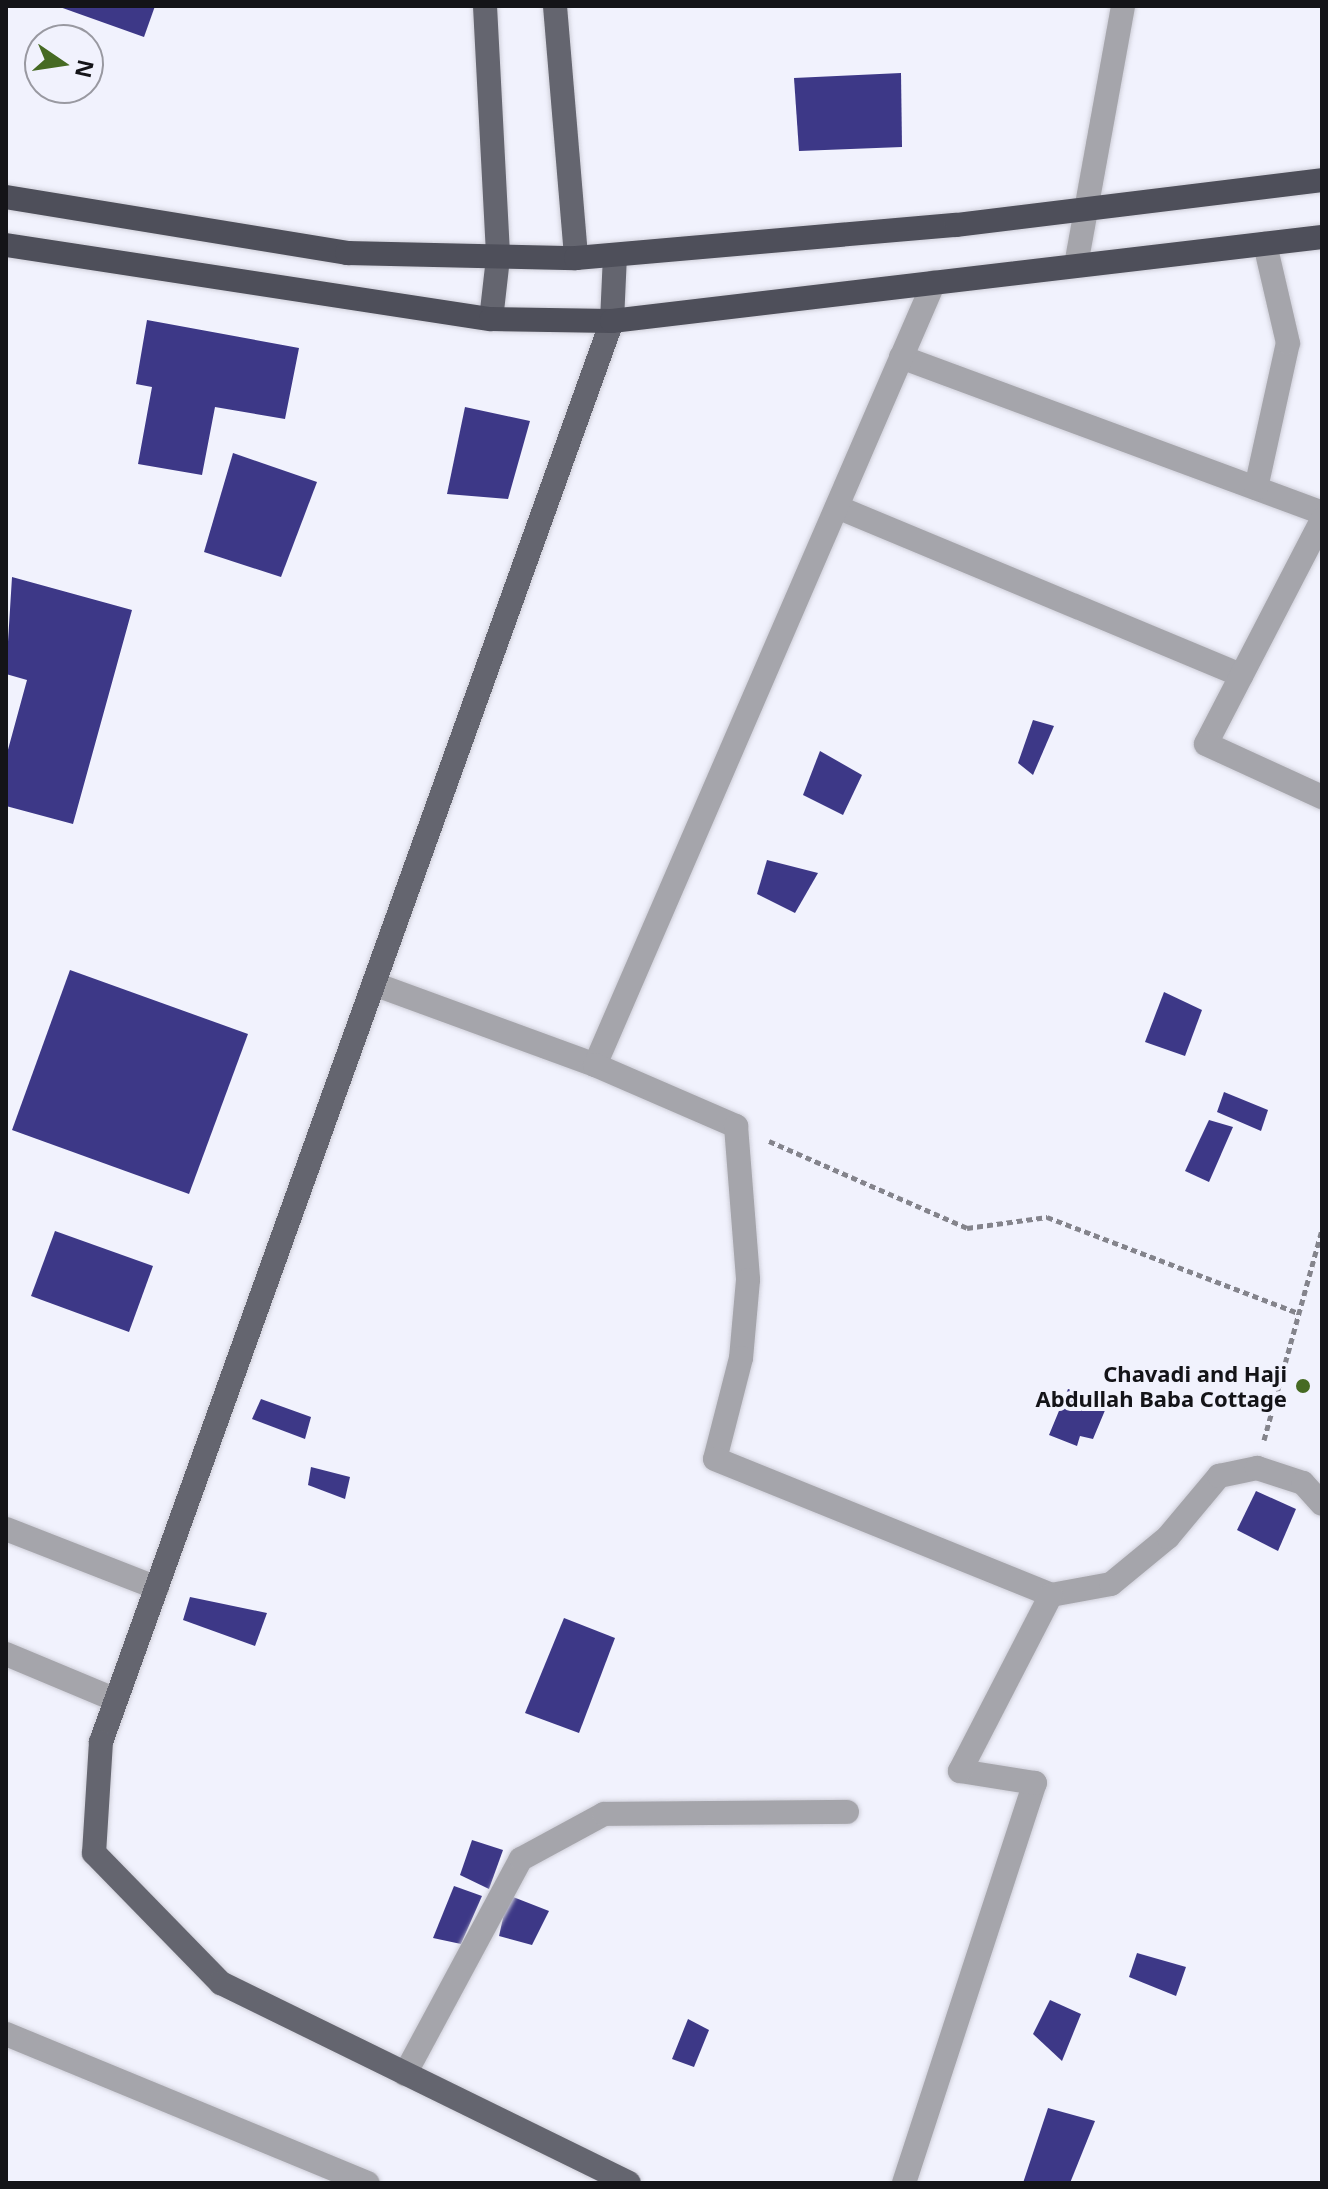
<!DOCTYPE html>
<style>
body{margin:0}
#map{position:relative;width:1328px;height:2189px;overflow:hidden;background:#f1f2fd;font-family:"Noto Sans",sans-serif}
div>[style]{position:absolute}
.building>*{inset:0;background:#3d3887}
.path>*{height:5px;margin-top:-2.5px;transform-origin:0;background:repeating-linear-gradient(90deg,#84848c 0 6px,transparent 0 10px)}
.roads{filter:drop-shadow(0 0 2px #ceced8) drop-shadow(0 0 2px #ceced8)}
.minor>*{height:24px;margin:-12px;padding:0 12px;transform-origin:12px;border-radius:12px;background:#a5a5ab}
.major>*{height:24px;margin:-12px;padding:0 12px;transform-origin:12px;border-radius:12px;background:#64656f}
.highway>*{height:24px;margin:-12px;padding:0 12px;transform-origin:12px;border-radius:12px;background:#4e4f5a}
.dots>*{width:22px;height:22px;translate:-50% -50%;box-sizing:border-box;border:4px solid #f1f2fd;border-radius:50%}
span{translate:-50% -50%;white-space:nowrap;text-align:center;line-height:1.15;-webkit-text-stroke:8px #f1f2fd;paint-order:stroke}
.poi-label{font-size:22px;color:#141418;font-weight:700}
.right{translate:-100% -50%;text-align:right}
.frame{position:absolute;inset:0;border:8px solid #141418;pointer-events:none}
.north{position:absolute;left:24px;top:24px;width:80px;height:80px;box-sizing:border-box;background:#f1f2fd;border:2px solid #9999a1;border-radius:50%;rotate:103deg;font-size:22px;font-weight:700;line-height:32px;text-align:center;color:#141418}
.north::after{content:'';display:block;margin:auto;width:28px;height:36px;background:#466a23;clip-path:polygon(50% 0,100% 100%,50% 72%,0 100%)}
</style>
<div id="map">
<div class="building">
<div style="clip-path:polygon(57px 6px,155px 6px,144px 37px)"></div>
<div style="clip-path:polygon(901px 73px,902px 147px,799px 151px,794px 78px)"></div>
<div style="clip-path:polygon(147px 320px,299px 348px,285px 419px,215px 407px,202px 475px,138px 464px,152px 387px,136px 384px)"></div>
<div style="clip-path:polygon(465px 407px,530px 421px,508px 499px,447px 494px)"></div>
<div style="clip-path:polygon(233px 453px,317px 482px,281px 577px,204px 552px)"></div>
<div style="clip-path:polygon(12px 577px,132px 610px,73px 824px,6px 806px,6px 757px,27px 680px,6px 674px)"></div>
<div style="clip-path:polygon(1033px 720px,1054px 726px,1033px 775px,1018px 763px)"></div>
<div style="clip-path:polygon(820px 751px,862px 775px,843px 815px,803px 795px)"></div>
<div style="clip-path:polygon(767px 860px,818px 873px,795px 913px,757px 894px)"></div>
<div style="clip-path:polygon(70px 970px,248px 1034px,189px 1194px,12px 1130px)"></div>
<div style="clip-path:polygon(1164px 992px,1202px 1010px,1185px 1056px,1145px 1042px)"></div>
<div style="clip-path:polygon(1224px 1092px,1268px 1110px,1261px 1131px,1217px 1112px)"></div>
<div style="clip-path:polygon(1209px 1120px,1233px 1127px,1209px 1182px,1185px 1171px)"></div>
<div style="clip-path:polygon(55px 1231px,153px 1266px,129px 1332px,31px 1296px)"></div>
<div style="clip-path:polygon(1068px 1389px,1111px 1396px,1093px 1439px,1080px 1436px,1077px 1446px,1049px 1435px)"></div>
<div style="clip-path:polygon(261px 1399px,311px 1417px,305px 1439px,252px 1419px)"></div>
<div style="clip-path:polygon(311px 1467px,350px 1477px,345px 1499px,308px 1485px)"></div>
<div style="clip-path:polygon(1256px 1491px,1296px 1509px,1278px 1551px,1237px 1530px)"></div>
<div style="clip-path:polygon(190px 1597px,267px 1613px,255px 1646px,183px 1620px)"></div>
<div style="clip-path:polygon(564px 1618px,615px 1638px,579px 1733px,525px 1713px)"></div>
<div style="clip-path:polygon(472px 1840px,503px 1850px,489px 1889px,460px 1875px)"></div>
<div style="clip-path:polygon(454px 1886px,482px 1896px,461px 1944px,433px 1938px)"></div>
<div style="clip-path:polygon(508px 1895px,549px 1911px,532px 1945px,499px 1936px)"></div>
<div style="clip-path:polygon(1137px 1953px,1186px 1967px,1176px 1996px,1129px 1977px)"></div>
<div style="clip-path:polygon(1050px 2000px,1081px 2014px,1062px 2061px,1033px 2034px)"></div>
<div style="clip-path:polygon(688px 2019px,709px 2030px,694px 2067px,672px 2059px)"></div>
<div style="clip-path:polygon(1048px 2108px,1095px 2121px,1070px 2183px,1023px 2183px)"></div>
</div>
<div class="path">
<div style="left:769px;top:1141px;width:216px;rotate:23.7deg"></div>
<div style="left:967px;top:1228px;width:81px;rotate:-7.8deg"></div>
<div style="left:1047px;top:1217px;width:270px;rotate:20.9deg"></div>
<div style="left:1264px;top:1440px;width:219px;rotate:-74.6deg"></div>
</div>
<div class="roads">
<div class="minor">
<div style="left:1076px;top:265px;width:263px;rotate:-79.7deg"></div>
<div style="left:901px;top:357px;width:449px;rotate:20.3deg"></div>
<div style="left:1256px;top:488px;width:148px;rotate:-77.6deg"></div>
<div style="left:1288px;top:343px;width:102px;rotate:-103.1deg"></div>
<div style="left:837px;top:507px;width:438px;rotate:22.6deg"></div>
<div style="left:1322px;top:520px;width:252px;rotate:117.4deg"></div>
<div style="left:1206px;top:744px;width:128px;rotate:24.6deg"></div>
<div style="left:374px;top:984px;width:235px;rotate:20.1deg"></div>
<div style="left:595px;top:1065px;width:853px;rotate:-66.59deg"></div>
<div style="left:595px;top:1065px;width:154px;rotate:23.4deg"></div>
<div style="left:736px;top:1126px;width:154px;rotate:85.5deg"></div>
<div style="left:748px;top:1280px;width:78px;rotate:95.1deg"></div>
<div style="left:741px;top:1358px;width:104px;rotate:104.4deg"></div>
<div style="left:715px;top:1459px;width:362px;rotate:22deg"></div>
<div style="left:1051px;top:1595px;width:61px;rotate:-10.4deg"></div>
<div style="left:1111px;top:1584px;width:74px;rotate:-39.5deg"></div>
<div style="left:1168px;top:1537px;width:80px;rotate:-50.1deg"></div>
<div style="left:1219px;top:1476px;width:39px;rotate:-12deg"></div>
<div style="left:1257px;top:1468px;width:48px;rotate:18.1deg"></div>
<div style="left:1303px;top:1483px;width:28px;rotate:48deg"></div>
<div style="left:6px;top:1529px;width:162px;rotate:21.3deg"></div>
<div style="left:6px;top:1654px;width:119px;rotate:22.7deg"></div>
<div style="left:6px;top:2034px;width:391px;rotate:22.4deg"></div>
<div style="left:405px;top:2074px;width:244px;rotate:-61.7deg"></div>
<div style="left:521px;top:1859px;width:94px;rotate:-28.5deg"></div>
<div style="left:604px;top:1814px;width:243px;rotate:-0.5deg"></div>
<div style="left:904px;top:2183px;width:421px;rotate:-71.9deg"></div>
<div style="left:1035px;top:1783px;width:76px;rotate:-170.9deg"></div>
<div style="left:960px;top:1771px;width:198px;rotate:-62.7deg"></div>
</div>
<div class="major">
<div style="left:485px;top:6px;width:252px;rotate:87deg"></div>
<div style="left:498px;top:258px;width:61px;rotate:96.5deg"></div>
<div style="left:555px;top:6px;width:253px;rotate:85.2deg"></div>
<div style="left:615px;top:255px;width:66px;rotate:92.6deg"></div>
<div style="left:612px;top:321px;width:1510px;rotate:109.78deg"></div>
<div style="left:101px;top:1742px;width:111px;rotate:93.6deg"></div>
<div style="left:94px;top:1853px;width:182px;rotate:45.7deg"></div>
<div style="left:221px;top:1983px;width:454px;rotate:26.1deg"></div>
</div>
<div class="highway">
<div style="left:6px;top:197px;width:346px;rotate:9.3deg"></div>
<div style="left:347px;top:253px;width:229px;rotate:1.3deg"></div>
<div style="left:576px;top:258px;width:382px;rotate:-5deg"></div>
<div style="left:957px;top:225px;width:368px;rotate:-7deg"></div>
<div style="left:6px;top:245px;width:491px;rotate:8.7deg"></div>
<div style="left:491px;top:319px;width:121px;rotate:0.9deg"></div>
<div style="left:612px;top:321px;width:715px;rotate:-6.75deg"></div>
</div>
</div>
<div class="dots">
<div style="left:1303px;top:1386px;background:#466a23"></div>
</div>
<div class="poi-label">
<span class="right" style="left:1287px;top:1386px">Chavadi and Haji<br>Abdullah Baba Cottage</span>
</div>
<div class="frame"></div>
<div class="north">N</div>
</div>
